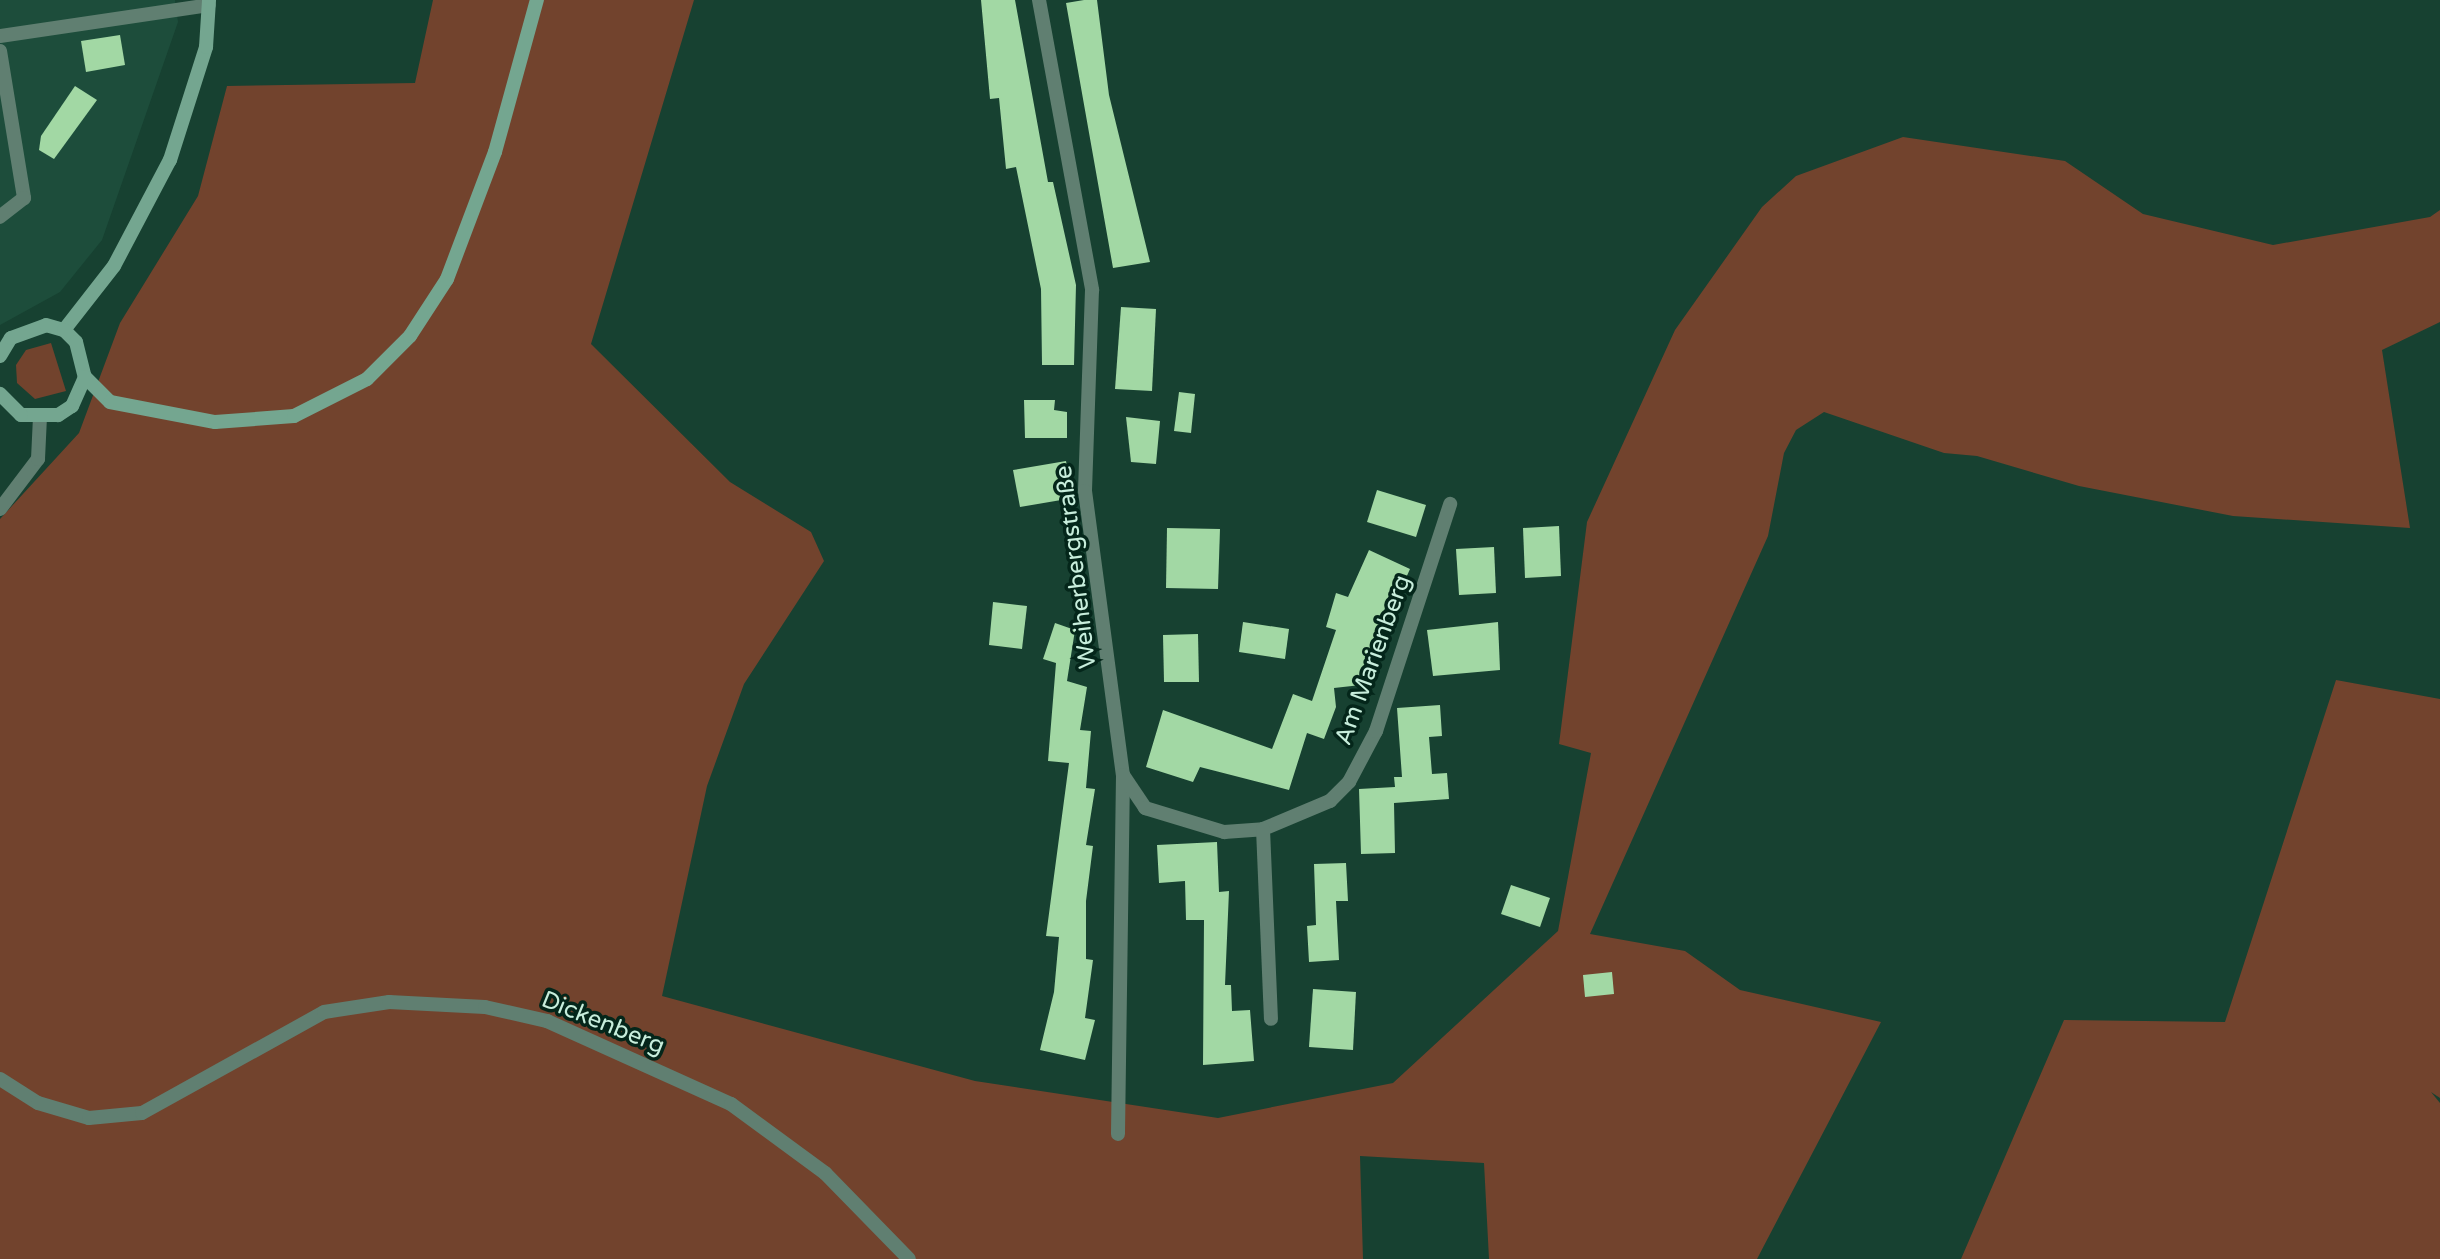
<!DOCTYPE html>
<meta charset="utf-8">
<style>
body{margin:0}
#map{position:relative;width:2440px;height:1259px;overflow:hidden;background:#174131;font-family:"Varela Round",sans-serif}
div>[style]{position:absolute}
.built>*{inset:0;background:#1d4d3b}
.green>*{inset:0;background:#72432d}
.building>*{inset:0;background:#a2d8a4}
.street>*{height:14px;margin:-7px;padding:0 7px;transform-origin:7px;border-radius:7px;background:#607f71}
.secondary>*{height:14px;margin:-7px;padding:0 7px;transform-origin:7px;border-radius:7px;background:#74a690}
span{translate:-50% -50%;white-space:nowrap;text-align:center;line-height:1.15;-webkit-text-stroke:7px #04261a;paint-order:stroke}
.street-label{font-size:24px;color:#c8eedc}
</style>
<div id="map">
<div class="built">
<div style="clip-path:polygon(0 0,175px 0,178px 22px,102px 240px,60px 292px,0 325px)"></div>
</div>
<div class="green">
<div style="clip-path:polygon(433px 0,694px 0,591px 344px,730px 482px,811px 532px,824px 561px,744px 684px,707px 786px,662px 996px,975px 1081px,1218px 1118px,1393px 1083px,1558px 931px,1591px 753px,1559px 744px,1587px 522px,1675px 330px,1762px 207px,1796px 176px,1903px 137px,2065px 161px,2143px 214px,2273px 245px,2430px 217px,2440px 210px,2440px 322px,2382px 350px,2410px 528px,2233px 516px,2079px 486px,1977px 456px,1944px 453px,1824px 412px,1796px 430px,1784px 453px,1768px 536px,1590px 934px,1685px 951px,1740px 990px,1881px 1022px,1757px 1259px,1489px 1259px,1484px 1163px,1360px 1156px,1363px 1259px,0 1259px,0 519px,79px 433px,120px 323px,198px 196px,227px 86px,415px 83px)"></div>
<div style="clip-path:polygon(51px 343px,66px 391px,35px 399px,17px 383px,16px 365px,26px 350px)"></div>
<div style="clip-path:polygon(2336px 680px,2440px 699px,2440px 1098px,2431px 1092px,2440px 1103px,2440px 1259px,1961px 1259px,2064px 1020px,2225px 1022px)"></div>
</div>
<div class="building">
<div style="clip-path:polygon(981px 0,1015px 0,1048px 182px,1053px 182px,1076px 285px,1074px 365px,1042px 365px,1041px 289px,1016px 167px,1006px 169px,999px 98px,990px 99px)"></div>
<div style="clip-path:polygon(1084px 0,1097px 0,1109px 95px,1150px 262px,1113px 268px,1066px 3px)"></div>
<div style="clip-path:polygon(120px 35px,125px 65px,86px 72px,81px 41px)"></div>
<div style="clip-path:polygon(75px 86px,97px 100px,54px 159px,39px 150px,41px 136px)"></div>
<div style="clip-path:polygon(1121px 307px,1156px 309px,1152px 391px,1115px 389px)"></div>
<div style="clip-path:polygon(1179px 392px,1195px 394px,1191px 433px,1174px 431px)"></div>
<div style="clip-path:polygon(1024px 400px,1055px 400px,1054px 410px,1067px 412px,1067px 438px,1025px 438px)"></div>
<div style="clip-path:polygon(1126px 417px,1160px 421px,1156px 464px,1131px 462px)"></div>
<div style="clip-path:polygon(1066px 461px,1073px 498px,1020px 507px,1013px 470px)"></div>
<div style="clip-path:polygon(1377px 490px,1426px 505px,1416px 537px,1367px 522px)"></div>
<div style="clip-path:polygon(1559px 526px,1561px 576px,1525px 578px,1523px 528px)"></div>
<div style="clip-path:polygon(1167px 528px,1220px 529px,1218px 589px,1166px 588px)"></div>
<div style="clip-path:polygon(1494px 547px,1496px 593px,1459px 595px,1456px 549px)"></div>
<div style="clip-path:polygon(1369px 550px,1410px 569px,1397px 598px,1389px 595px,1361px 685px,1334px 688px,1336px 707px,1324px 739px,1307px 733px,1289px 790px,1200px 767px,1193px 782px,1146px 767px,1163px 710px,1272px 749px,1293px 694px,1312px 701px,1336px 630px,1326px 627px,1336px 593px,1348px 597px)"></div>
<div style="clip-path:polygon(993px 602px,1027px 606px,1022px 649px,989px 645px)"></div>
<div style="clip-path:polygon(1243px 622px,1289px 629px,1285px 659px,1239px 652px)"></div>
<div style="clip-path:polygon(1498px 622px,1500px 670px,1433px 676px,1427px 630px)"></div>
<div style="clip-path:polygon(1055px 623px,1075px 630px,1067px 681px,1087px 687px,1080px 730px,1091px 731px,1086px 788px,1095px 789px,1086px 845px,1093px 846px,1086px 901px,1086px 959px,1093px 960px,1085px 1018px,1095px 1020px,1085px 1060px,1040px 1050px,1054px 992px,1059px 937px,1046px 936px,1069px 763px,1048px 761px,1056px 663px,1043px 659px)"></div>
<div style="clip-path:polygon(1198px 634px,1199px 682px,1164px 682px,1163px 635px)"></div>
<div style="clip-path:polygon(1440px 705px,1442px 736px,1429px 737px,1432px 774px,1447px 773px,1449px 799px,1394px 803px,1395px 853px,1361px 854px,1359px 789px,1395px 787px,1394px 777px,1402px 777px,1397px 708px)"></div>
<div style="clip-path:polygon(1217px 842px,1219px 892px,1229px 891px,1225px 985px,1231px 985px,1232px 1011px,1250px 1010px,1254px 1061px,1203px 1065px,1204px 920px,1186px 920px,1185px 881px,1159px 883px,1157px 845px)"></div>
<div style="clip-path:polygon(1346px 863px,1348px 901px,1336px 901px,1339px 960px,1309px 962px,1307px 926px,1316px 925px,1314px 864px)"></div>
<div style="clip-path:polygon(1511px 885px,1550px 898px,1540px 927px,1501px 914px)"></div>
<div style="clip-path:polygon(1612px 972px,1614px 994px,1585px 997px,1583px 975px)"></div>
<div style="clip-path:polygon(1313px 989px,1356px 992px,1353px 1050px,1309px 1047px)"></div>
</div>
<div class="street">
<div style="left:1039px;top:0;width:295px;rotate:79.6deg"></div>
<div style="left:1092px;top:290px;width:201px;rotate:92deg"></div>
<div style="left:1085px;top:491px;width:287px;rotate:82.4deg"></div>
<div style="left:1123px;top:775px;width:359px;rotate:90.8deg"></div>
<div style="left:0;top:36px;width:211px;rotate:-8.4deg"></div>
<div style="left:0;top:51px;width:149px;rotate:80.7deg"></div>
<div style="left:24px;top:198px;width:31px;rotate:142deg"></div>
<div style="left:0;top:509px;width:63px;rotate:-52.8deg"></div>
<div style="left:38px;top:459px;width:42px;rotate:-87.3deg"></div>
<div style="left:1123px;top:775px;width:40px;rotate:56deg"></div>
<div style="left:1145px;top:808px;width:83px;rotate:16.9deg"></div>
<div style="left:1224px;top:832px;width:39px;rotate:-4deg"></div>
<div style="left:1263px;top:829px;width:73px;rotate:-22.7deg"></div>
<div style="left:1330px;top:801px;width:27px;rotate:-45deg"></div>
<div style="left:1349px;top:782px;width:58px;rotate:-62.1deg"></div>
<div style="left:1376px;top:731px;width:239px;rotate:-71.9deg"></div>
<div style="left:1263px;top:829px;width:190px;rotate:87.6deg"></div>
<div style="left:0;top:1079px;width:45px;rotate:32.3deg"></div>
<div style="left:38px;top:1103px;width:53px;rotate:16.4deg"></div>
<div style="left:89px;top:1118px;width:53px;rotate:-5.4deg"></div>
<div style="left:142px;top:1113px;width:208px;rotate:-29deg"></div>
<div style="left:324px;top:1012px;width:66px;rotate:-8.7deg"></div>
<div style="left:389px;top:1002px;width:96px;rotate:3deg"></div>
<div style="left:485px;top:1007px;width:64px;rotate:12.7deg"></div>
<div style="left:547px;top:1021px;width:202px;rotate:24.3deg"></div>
<div style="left:731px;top:1104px;width:117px;rotate:36.3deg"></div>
<div style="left:825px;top:1173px;width:120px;rotate:45.7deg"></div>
</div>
<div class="secondary">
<div style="left:64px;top:330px;width:81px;rotate:-52deg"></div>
<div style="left:114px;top:266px;width:120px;rotate:-62.2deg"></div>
<div style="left:170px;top:160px;width:119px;rotate:-72.3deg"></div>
<div style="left:206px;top:47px;width:47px;rotate:-86.3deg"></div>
<div style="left:0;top:356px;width:21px;rotate:-59deg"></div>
<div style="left:11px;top:338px;width:37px;rotate:-20deg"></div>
<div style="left:46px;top:325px;width:19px;rotate:16deg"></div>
<div style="left:64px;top:330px;width:17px;rotate:45deg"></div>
<div style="left:76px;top:342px;width:36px;rotate:76deg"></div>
<div style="left:85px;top:377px;width:32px;rotate:114deg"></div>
<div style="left:72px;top:406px;width:17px;rotate:147deg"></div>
<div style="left:58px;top:415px;width:37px;rotate:180deg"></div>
<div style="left:21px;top:415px;width:30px;rotate:-135deg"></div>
<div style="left:85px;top:377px;width:35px;rotate:45deg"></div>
<div style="left:110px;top:402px;width:107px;rotate:10.8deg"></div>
<div style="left:215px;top:422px;width:79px;rotate:-4.3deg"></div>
<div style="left:294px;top:416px;width:82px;rotate:-26.9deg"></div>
<div style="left:367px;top:379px;width:61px;rotate:-45deg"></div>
<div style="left:410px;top:336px;width:68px;rotate:-57deg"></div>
<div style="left:447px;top:279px;width:136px;rotate:-69.3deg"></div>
<div style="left:495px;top:152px;width:158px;rotate:-74.6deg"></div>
</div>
<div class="street-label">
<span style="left:1076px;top:567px;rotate:-97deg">Weiherbergstraße</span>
<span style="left:1373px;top:660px;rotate:-70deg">Am Marienberg</span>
<span style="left:603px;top:1023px;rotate:22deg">Dickenberg</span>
</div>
</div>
